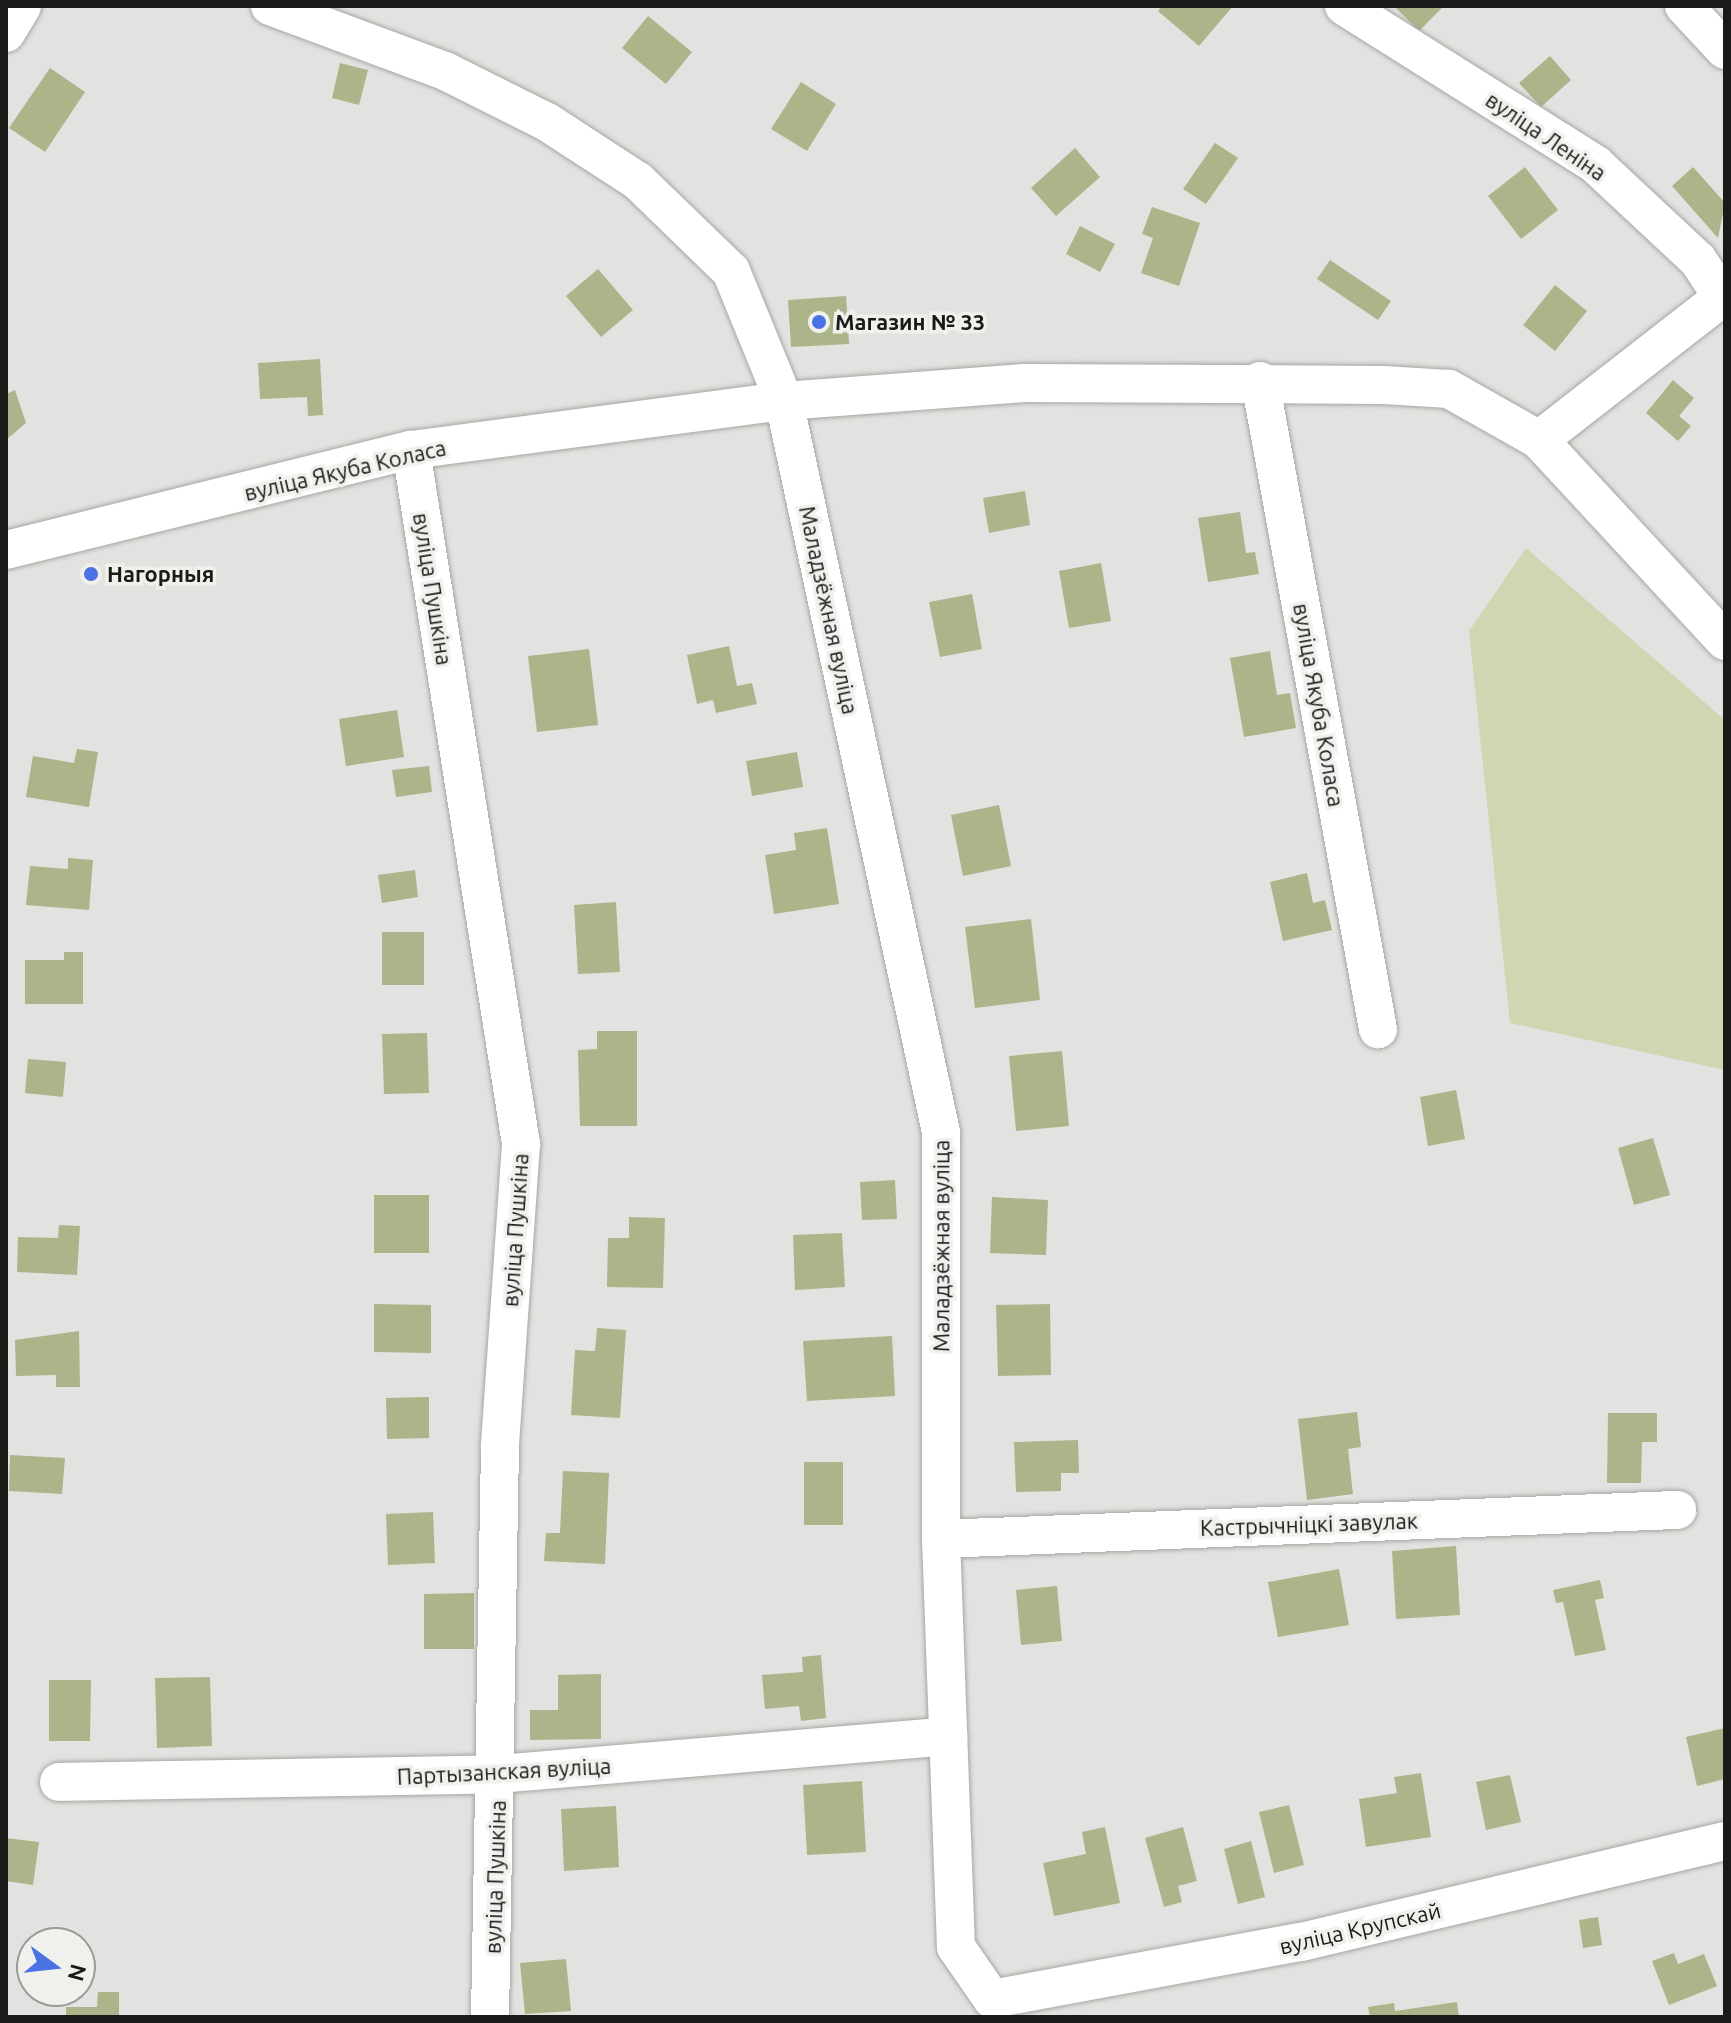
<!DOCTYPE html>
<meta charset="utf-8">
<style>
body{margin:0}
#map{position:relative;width:1731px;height:2023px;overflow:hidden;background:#e2e3e0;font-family:Ubuntu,sans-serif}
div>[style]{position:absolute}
.green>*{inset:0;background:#cfd6b2}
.building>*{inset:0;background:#acb48a}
.roads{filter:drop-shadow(0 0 2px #a6a6a3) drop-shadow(0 0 2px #a6a6a3)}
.minor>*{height:38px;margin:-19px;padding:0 19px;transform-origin:19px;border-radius:19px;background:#fff}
.dots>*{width:22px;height:22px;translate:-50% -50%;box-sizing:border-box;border:4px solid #f0f0ed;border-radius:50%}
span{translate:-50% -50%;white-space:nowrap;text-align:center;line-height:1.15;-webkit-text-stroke:7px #f0f0ed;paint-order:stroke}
.street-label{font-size:22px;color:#1a1a19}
.poi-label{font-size:22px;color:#1a1a19;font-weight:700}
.left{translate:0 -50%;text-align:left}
.frame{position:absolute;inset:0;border:8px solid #1a1a19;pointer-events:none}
.north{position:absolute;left:16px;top:1927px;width:80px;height:80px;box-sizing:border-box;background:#f0f0ed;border:2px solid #9a9a98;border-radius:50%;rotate:105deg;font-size:22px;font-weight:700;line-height:32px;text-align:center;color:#1a1a19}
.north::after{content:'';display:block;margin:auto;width:28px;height:36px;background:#4b72e5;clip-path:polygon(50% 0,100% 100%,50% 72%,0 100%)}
</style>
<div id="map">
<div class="green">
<div style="clip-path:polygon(1526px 548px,1725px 720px,1725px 1070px,1510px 1023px,1469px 631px)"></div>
</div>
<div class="building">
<div style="clip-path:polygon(1162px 6px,1233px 6px,1199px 46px,1158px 11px)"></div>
<div style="clip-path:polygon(1394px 6px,1444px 6px,1419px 31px)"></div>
<div style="clip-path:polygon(648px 16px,692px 52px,666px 84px,622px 48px)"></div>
<div style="clip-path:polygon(1550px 56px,1571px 80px,1541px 107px,1519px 83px)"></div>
<div style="clip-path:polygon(340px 63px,368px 70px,359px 105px,332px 98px)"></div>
<div style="clip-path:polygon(50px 68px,85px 92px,45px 152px,9px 128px)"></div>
<div style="clip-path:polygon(801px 82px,836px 104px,807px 151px,771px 129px)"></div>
<div style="clip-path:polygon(1215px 143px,1238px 158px,1206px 204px,1183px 189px)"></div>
<div style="clip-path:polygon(1075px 148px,1100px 177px,1056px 216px,1031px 188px)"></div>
<div style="clip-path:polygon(1525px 167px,1558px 210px,1521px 239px,1488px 196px)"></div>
<div style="clip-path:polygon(1693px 167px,1725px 203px,1718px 238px,1672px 186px)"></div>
<div style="clip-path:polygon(1152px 207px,1200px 223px,1179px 286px,1141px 273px,1153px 238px,1142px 234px)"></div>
<div style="clip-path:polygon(1080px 226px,1115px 244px,1100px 272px,1066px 254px)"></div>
<div style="clip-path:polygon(1330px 260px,1391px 301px,1378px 320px,1317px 279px)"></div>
<div style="clip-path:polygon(598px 269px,633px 310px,601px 337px,566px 296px)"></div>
<div style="clip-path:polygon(1555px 285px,1587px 311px,1555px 351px,1523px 325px)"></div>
<div style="clip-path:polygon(846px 296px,849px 344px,791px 347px,788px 300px)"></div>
<div style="clip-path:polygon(320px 359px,323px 415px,308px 416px,307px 397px,260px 399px,258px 363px)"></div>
<div style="clip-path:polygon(1673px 380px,1694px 398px,1679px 416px,1691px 426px,1678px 441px,1646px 413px)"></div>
<div style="clip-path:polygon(15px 390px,26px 423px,6px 440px,6px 394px)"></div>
<div style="clip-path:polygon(1025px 491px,1030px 525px,989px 533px,983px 498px)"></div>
<div style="clip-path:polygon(1240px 512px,1246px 553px,1255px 552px,1259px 574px,1208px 582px,1198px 518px)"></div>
<div style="clip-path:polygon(1101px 563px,1111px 621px,1069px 628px,1059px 571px)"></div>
<div style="clip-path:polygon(972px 594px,982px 649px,940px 657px,929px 602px)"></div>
<div style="clip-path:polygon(729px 646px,737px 686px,752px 683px,757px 704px,716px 713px,713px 700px,697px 704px,687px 655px)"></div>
<div style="clip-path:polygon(589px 649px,598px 725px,537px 732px,528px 656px)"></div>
<div style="clip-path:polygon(1270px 651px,1277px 695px,1290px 693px,1296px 728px,1244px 737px,1230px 658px)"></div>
<div style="clip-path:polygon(397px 710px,404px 757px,346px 766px,339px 719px)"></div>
<div style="clip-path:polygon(77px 749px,98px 752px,89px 807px,26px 797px,33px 756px,74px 763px)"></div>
<div style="clip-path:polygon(797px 752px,803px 787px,752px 796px,746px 761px)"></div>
<div style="clip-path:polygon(429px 766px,432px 792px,396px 797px,392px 770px)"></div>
<div style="clip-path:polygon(999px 805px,1011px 866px,963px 876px,951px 815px)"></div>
<div style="clip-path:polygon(827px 828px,839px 904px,774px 914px,765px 855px,796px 850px,794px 833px)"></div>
<div style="clip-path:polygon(68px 858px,93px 860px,89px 910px,26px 905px,30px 866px,68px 869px)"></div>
<div style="clip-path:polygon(415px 870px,418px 897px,382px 903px,378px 875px)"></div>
<div style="clip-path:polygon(1307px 873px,1313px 903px,1325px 900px,1332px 930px,1283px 941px,1270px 882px)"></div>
<div style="clip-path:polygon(616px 902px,620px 972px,578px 974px,574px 905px)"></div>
<div style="clip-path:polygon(1031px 919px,1040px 1000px,975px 1008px,965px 927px)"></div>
<div style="clip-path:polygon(382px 932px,424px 932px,424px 985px,382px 985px)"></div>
<div style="clip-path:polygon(64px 952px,83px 952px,83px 1004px,25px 1004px,25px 960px,64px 960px)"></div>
<div style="clip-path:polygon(597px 1031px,637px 1031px,637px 1126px,580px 1126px,578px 1050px,597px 1049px)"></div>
<div style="clip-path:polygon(427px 1033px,429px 1093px,384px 1094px,382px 1034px)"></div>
<div style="clip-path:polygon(1062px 1051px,1069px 1126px,1016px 1131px,1009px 1056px)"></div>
<div style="clip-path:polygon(28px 1059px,66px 1062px,63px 1097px,25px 1093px)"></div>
<div style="clip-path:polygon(1456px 1090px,1465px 1139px,1428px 1146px,1420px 1097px)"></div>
<div style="clip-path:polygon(1653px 1138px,1670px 1195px,1634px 1205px,1618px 1148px)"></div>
<div style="clip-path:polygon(895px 1180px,897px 1219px,862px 1220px,860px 1182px)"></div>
<div style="clip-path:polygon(374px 1195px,429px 1195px,429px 1253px,374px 1253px)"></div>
<div style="clip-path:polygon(992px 1197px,1048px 1200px,1046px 1255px,990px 1253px)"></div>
<div style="clip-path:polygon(629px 1217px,665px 1218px,663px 1288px,607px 1287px,608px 1238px,629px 1238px)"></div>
<div style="clip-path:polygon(59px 1225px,80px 1226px,77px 1275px,17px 1272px,18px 1237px,58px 1238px)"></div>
<div style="clip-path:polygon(842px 1233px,845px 1287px,795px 1290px,793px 1235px)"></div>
<div style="clip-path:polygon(374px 1304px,431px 1305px,431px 1353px,374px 1352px)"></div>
<div style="clip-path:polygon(1050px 1304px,1051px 1375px,998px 1376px,996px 1305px)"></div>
<div style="clip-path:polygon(597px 1328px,626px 1330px,620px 1418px,571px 1415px,575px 1350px,595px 1351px)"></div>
<div style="clip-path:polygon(79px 1331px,80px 1387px,56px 1387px,56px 1375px,16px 1376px,15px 1340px)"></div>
<div style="clip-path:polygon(892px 1336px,895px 1396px,807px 1401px,803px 1341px)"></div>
<div style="clip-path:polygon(429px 1397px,429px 1438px,387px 1439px,386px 1398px)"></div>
<div style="clip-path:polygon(1357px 1412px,1361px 1447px,1348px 1449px,1353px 1494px,1307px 1500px,1298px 1419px)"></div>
<div style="clip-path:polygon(1608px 1413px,1657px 1413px,1657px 1442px,1642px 1442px,1641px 1483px,1607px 1483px)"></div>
<div style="clip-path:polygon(1078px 1440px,1079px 1473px,1061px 1473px,1061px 1491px,1016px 1492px,1014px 1442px)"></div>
<div style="clip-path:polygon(10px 1455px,65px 1458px,62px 1494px,9px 1491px)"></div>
<div style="clip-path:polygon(804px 1462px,843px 1462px,843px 1525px,804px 1525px)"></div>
<div style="clip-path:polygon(563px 1471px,609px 1473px,605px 1564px,544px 1561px,546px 1533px,560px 1533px)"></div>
<div style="clip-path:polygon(433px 1512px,435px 1563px,388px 1565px,386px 1514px)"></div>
<div style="clip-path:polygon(1456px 1546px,1460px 1615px,1396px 1619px,1392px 1551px)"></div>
<div style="clip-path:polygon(1339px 1569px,1349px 1625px,1278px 1637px,1268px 1582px)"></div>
<div style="clip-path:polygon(1600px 1580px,1604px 1598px,1595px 1600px,1606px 1650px,1575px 1656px,1563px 1602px,1556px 1603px,1553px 1590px)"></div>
<div style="clip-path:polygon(1057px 1586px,1062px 1641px,1021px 1645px,1016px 1590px)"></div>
<div style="clip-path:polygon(474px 1593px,474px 1649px,424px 1649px,424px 1594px)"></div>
<div style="clip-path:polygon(821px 1655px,826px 1718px,801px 1721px,799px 1706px,765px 1709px,762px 1675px,803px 1672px,802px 1657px)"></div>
<div style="clip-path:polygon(601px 1674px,601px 1739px,530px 1740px,530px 1710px,558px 1710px,558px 1675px)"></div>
<div style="clip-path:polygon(210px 1677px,212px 1746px,157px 1748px,155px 1678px)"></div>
<div style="clip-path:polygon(49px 1680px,91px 1680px,90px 1741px,49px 1741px)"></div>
<div style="clip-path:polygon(1725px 1728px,1725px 1779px,1697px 1786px,1686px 1737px)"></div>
<div style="clip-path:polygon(1421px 1773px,1431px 1837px,1366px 1847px,1359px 1799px,1397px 1793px,1394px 1777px)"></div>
<div style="clip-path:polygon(1510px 1775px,1521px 1822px,1486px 1830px,1476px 1782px)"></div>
<div style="clip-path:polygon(862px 1781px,866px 1852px,807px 1855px,803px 1785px)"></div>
<div style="clip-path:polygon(1289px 1805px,1304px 1865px,1274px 1873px,1259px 1812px)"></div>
<div style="clip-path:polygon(616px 1806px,619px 1867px,564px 1871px,561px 1809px)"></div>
<div style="clip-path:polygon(1105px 1827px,1120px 1903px,1054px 1916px,1043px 1863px,1086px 1854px,1082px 1832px)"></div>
<div style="clip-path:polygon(1183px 1827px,1197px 1881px,1178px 1886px,1182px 1902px,1164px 1907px,1145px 1838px)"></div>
<div style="clip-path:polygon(6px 1838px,39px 1842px,33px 1885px,6px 1881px)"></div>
<div style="clip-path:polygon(1251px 1841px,1265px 1897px,1238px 1904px,1224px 1849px)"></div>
<div style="clip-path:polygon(1598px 1917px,1602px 1945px,1583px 1948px,1579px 1920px)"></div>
<div style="clip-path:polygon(1674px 1953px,1678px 1964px,1704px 1954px,1717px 1986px,1669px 2005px,1652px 1961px)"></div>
<div style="clip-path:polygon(566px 1959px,571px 2011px,525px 2014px,520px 1963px)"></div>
<div style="clip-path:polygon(98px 1992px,119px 1992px,119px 2017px,66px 2017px,66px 2007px,97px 2007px)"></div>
<div style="clip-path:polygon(1457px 2002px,1459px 2017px,1370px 2017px,1368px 2007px,1394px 2003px,1395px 2011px)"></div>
</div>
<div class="roads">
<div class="minor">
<div style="left:270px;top:6px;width:187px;rotate:20.4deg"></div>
<div style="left:445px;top:71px;width:114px;rotate:26.6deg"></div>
<div style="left:547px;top:122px;width:108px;rotate:33deg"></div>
<div style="left:638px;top:181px;width:129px;rotate:44.1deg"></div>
<div style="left:731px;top:271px;width:140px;rotate:67.8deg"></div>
<div style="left:784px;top:401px;width:748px;rotate:77.88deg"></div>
<div style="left:941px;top:1132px;width:407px;rotate:90deg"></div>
<div style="left:941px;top:1539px;width:408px;rotate:87.9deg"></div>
<div style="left:956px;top:1947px;width:63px;rotate:55.3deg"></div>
<div style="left:992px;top:1999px;width:314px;rotate:-10.5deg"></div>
<div style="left:1301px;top:1942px;width:436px;rotate:-13.4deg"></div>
<div style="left:1344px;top:6px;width:298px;rotate:32.2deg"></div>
<div style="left:1596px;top:165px;width:139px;rotate:43deg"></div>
<div style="left:1698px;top:260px;width:44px;rotate:57deg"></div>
<div style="left:1684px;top:6px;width:60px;rotate:47deg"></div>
<div style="left:6px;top:33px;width:31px;rotate:-59deg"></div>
<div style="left:1260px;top:381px;width:659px;rotate:79.68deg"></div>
<div style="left:1539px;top:440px;width:236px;rotate:-37.9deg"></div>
<div style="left:411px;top:450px;width:703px;rotate:80.99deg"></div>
<div style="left:521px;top:1144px;width:303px;rotate:94deg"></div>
<div style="left:500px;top:1446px;width:571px;rotate:91deg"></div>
<div style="left:6px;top:550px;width:417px;rotate:-13.9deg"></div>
<div style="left:411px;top:450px;width:376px;rotate:-7.5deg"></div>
<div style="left:784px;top:401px;width:241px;rotate:-4.3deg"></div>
<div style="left:1024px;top:383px;width:360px;rotate:0.3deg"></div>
<div style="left:1384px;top:385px;width:65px;rotate:3.5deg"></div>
<div style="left:1449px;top:389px;width:103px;rotate:29.5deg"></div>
<div style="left:1539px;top:440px;width:274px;rotate:47.2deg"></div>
<div style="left:941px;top:1539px;width:737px;rotate:-2.26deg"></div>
<div style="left:59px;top:1782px;width:439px;rotate:-1deg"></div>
<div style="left:498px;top:1774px;width:452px;rotate:-4.8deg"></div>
</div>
</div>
<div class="dots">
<div style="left:819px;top:322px;background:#4b72e5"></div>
<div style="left:91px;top:574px;background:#4b72e5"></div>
</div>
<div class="street-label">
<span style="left:1546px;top:136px;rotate:34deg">вуліца Леніна</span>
<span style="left:345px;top:470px;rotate:-13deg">вуліца Якуба Коласа</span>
<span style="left:433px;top:589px;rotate:81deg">вуліца Пушкіна</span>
<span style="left:829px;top:610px;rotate:78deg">Маладзёжная вуліца</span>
<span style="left:1319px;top:705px;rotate:80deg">вуліца Якуба Коласа</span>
<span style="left:515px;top:1230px;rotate:-86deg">вуліца Пушкіна</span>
<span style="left:941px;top:1246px;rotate:-90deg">Маладзёжная вуліца</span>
<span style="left:1309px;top:1524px;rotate:-2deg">Кастрычніцкі завулак</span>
<span style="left:504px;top:1771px;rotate:-3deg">Партызанская вуліца</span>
<span style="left:495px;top:1877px;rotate:-88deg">вуліца Пушкіна</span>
<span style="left:1360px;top:1928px;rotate:-13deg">вуліца Крупскай</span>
</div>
<div class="poi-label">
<span class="left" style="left:835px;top:322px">Магазин № 33</span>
<span class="left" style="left:107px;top:574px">Нагорныя</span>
</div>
<div class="frame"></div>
<div class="north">N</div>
</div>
